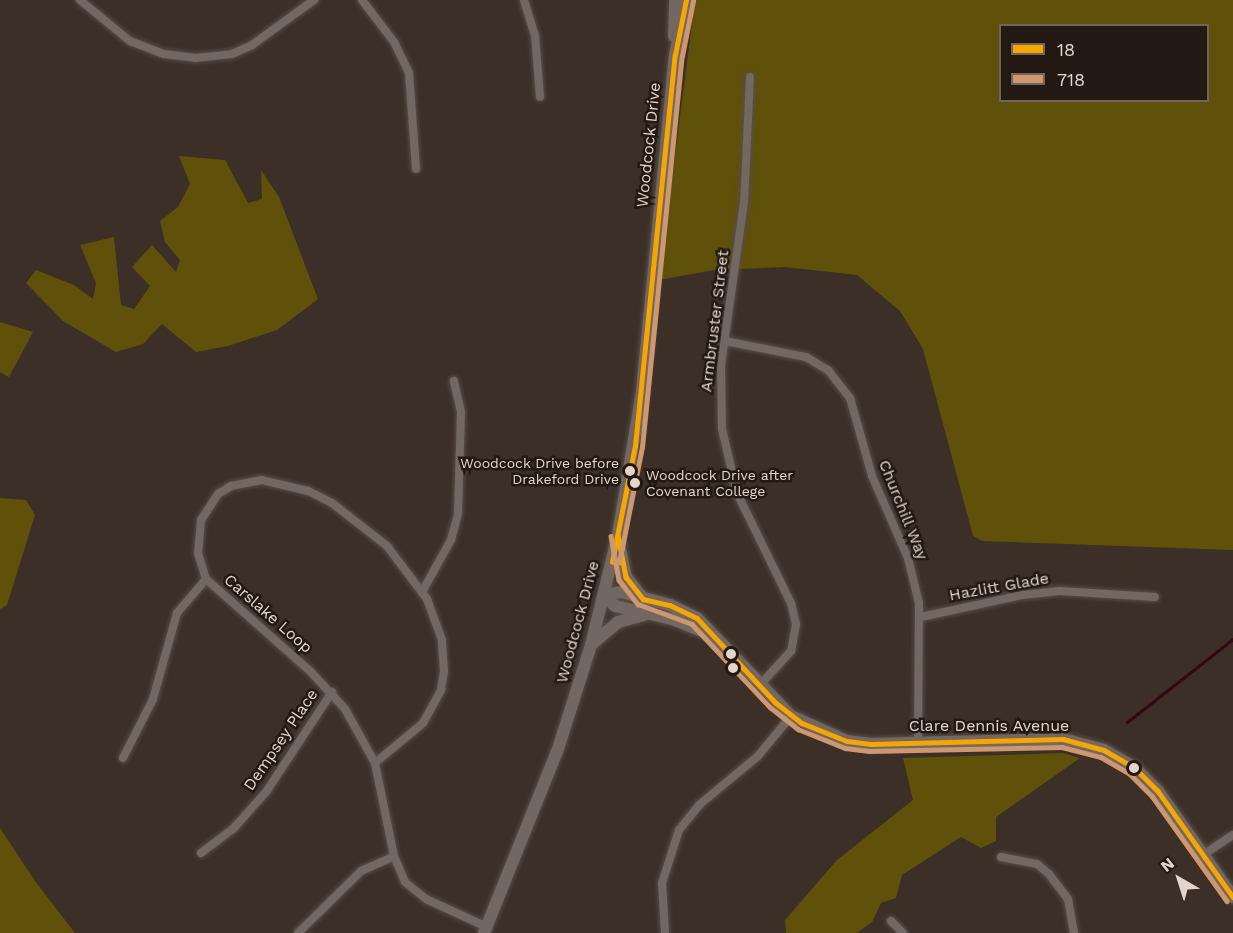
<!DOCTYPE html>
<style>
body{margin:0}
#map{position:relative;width:1233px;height:933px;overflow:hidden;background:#3c2f27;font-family:"Work Sans",sans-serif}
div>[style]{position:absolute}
.green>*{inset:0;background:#5f510a}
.stream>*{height:3px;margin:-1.5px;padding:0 1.5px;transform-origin:1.5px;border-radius:1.5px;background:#330812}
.roads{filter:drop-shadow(0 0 2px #584d46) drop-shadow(0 0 2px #584d46)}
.street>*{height:8px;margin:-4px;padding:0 4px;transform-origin:4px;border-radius:4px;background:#726761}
.secondary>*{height:12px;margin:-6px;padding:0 6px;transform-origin:6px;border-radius:6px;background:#726761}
.bus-1>*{height:4.5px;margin:-2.25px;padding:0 2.25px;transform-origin:2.25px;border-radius:2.25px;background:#f7a600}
.bus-2>*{height:4.5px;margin:-2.25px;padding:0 2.25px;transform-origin:2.25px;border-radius:2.25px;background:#cd976f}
.dots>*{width:16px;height:16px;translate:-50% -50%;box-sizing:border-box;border:3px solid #231912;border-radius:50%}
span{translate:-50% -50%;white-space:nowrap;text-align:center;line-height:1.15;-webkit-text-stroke:5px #231912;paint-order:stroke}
.bus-label{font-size:14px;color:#e3d5cc}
.right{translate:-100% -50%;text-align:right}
.left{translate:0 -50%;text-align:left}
.street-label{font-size:16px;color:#e3d5cc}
.legend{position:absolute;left:999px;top:24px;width:210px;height:78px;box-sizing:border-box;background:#231912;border:2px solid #70645c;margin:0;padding:8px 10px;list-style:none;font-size:18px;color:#e3d5cc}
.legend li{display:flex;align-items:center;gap:12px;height:30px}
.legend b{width:30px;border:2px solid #70645c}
.north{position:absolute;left:1149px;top:849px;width:60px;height:60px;-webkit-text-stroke:4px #231912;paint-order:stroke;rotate:321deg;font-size:16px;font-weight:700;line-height:24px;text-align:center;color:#e3d5cc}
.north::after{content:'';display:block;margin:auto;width:21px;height:27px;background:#e3d5cc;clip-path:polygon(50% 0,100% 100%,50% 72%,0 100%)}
</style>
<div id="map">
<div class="green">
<div style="clip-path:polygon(evenodd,695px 0,1233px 0,1233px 550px,982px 541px,973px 536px,923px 349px,900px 311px,857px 275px,785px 267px,714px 270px,659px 280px,695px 0,1000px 26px,1208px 26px,1208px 100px,1000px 100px,1000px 26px)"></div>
<div style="clip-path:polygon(179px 156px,225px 160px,248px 203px,262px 199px,261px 170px,279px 197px,318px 299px,277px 330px,228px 346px,196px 352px,162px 324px,143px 344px,116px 352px,63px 321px,26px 283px,36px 270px,74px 285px,93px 299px,96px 283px,80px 245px,114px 237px,121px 305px,134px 309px,150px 286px,132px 267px,152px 245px,176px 272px,180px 260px,165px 242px,160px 221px,178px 207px,190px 184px)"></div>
<div style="clip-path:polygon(0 322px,33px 332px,9px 377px,0 372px)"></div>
<div style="clip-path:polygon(0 498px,26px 500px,35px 515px,7px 605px,0 609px)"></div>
<div style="clip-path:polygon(1063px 753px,1080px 758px,996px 817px,996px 841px,981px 848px,961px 837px,902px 875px,896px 898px,881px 903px,872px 922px,857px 933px,786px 933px,785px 920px,837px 860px,913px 800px,903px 758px)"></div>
<div style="clip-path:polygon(0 828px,35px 881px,75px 933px,0 933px)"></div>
</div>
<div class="stream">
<div style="left:1127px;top:722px;width:135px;rotate:-38.1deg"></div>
</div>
<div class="roads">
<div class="street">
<div style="left:80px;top:0;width:65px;rotate:39.4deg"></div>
<div style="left:130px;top:41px;width:36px;rotate:21deg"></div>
<div style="left:164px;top:54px;width:31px;rotate:7deg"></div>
<div style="left:195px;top:58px;width:37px;rotate:-6deg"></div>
<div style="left:232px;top:54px;width:22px;rotate:-24deg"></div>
<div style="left:252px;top:45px;width:77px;rotate:-36deg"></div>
<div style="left:362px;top:0;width:53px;rotate:52.7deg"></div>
<div style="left:394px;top:42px;width:34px;rotate:64deg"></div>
<div style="left:409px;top:73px;width:96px;rotate:85.8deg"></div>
<div style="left:524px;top:0;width:37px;rotate:73deg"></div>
<div style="left:535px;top:35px;width:62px;rotate:85.4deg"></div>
<div style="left:750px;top:77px;width:125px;rotate:92.7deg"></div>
<div style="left:744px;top:202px;width:166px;rotate:98deg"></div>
<div style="left:721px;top:366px;width:63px;rotate:89.1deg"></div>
<div style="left:722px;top:429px;width:66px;rotate:76.8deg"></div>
<div style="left:737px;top:493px;width:123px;rotate:63.9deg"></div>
<div style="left:791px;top:603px;width:22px;rotate:77deg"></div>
<div style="left:796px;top:624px;width:27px;rotate:100deg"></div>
<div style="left:791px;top:651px;width:46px;rotate:132.4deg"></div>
<div style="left:725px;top:341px;width:83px;rotate:11.2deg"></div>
<div style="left:806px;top:357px;width:26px;rotate:31deg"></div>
<div style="left:828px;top:370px;width:36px;rotate:52deg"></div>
<div style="left:850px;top:398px;width:81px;rotate:74.2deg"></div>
<div style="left:872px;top:476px;width:90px;rotate:66.3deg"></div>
<div style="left:908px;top:558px;width:46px;rotate:76.3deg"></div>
<div style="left:919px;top:603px;width:139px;rotate:90.4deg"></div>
<div style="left:422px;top:592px;width:60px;rotate:-60.9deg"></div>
<div style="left:451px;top:540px;width:28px;rotate:-75deg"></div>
<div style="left:458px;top:513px;width:101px;rotate:-88.3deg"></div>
<div style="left:461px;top:412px;width:32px;rotate:-103deg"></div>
<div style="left:921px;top:617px;width:103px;rotate:-12.3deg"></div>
<div style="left:1022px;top:595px;width:38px;rotate:-6deg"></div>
<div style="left:1060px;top:591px;width:95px;rotate:3.6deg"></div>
<div style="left:123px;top:758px;width:66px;rotate:-63deg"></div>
<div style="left:153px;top:699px;width:89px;rotate:-74.4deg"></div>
<div style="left:177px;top:613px;width:45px;rotate:-49.5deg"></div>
<div style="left:375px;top:763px;width:62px;rotate:-39.8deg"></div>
<div style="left:423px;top:723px;width:38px;rotate:-61deg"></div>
<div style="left:441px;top:690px;width:19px;rotate:-81deg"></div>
<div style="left:444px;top:671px;width:31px;rotate:-94deg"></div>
<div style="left:442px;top:640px;width:44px;rotate:-110.1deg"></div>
<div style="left:427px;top:599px;width:66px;rotate:-127deg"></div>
<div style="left:387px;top:546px;width:70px;rotate:-142deg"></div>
<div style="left:332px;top:503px;width:27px;rotate:-153deg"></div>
<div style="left:308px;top:491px;width:47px;rotate:-166.6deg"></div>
<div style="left:262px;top:480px;width:32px;rotate:169deg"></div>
<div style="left:231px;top:486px;width:15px;rotate:148deg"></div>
<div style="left:218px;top:494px;width:31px;rotate:123deg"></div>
<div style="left:201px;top:520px;width:33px;rotate:95deg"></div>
<div style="left:198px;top:553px;width:27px;rotate:73deg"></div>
<div style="left:206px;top:579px;width:140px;rotate:41.5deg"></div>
<div style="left:311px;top:672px;width:50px;rotate:47.4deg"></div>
<div style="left:345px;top:709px;width:62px;rotate:60.9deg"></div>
<div style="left:375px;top:763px;width:95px;rotate:78.5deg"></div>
<div style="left:394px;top:856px;width:28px;rotate:67deg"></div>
<div style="left:405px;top:882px;width:27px;rotate:39deg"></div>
<div style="left:426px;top:899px;width:67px;rotate:24.7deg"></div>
<div style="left:201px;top:853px;width:40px;rotate:-37deg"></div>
<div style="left:233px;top:829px;width:50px;rotate:-48.3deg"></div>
<div style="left:266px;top:792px;width:120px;rotate:-56.6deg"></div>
<div style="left:1203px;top:855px;width:36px;rotate:-34deg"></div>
<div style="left:1001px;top:857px;width:37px;rotate:11deg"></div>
<div style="left:1037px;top:864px;width:16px;rotate:40deg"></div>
<div style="left:1049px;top:874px;width:31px;rotate:53deg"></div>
<div style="left:1068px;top:899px;width:35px;rotate:80deg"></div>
<div style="left:891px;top:921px;width:17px;rotate:45deg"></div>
<div style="left:298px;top:933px;width:88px;rotate:-44.5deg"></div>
<div style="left:361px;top:871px;width:36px;rotate:-24deg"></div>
<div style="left:665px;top:933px;width:50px;rotate:-93.4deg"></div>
<div style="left:662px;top:883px;width:56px;rotate:-72.2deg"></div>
<div style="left:679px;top:830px;width:32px;rotate:-51deg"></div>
<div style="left:699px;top:805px;width:77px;rotate:-39.7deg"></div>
<div style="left:758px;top:756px;width:52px;rotate:-50.5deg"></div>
</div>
<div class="secondary">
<div style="left:674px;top:36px;width:36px;rotate:-88deg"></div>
<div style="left:619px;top:544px;width:34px;rotate:78deg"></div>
<div style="left:626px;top:577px;width:28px;rotate:52deg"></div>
<div style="left:604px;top:595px;width:17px;rotate:-10deg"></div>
<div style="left:621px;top:592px;width:51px;rotate:14.9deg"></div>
<div style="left:670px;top:605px;width:30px;rotate:26deg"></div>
<div style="left:697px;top:618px;width:136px;rotate:46.2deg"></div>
<div style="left:791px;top:716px;width:61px;rotate:24.1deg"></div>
<div style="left:847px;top:741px;width:23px;rotate:7deg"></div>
<div style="left:870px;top:744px;width:193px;rotate:-1.5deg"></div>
<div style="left:1063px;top:739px;width:42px;rotate:15deg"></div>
<div style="left:1104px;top:750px;width:36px;rotate:30deg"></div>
<div style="left:1135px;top:768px;width:33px;rotate:45deg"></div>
<div style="left:1158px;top:791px;width:130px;rotate:54.7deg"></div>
<div style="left:604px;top:595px;width:16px;rotate:45deg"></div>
<div style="left:615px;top:606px;width:58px;rotate:12.8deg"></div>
<div style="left:672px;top:619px;width:38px;rotate:22deg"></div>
<div style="left:592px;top:644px;width:34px;rotate:-40deg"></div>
<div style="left:618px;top:622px;width:27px;rotate:-15deg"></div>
<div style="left:484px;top:933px;width:198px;rotate:-68.1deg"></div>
<div style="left:558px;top:749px;width:109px;rotate:-72.4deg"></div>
<div style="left:591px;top:645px;width:113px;rotate:-76.2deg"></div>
<div style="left:618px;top:535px;width:146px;rotate:-80.5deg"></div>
<div style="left:642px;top:391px;width:338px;rotate:-84.4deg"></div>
<div style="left:675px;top:55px;width:56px;rotate:-78.7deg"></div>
</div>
</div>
<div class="bus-1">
<div style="left:618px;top:535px;width:43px;rotate:79.2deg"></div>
<div style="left:626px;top:577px;width:28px;rotate:52deg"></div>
<div style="left:643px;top:599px;width:28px;rotate:13deg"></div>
<div style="left:670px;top:605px;width:30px;rotate:26deg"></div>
<div style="left:697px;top:618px;width:115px;rotate:47.1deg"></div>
<div style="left:775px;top:702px;width:34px;rotate:38deg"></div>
<div style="left:802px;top:723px;width:48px;rotate:21.8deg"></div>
<div style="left:847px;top:741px;width:23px;rotate:7deg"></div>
<div style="left:870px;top:744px;width:193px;rotate:-1.5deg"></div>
<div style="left:1063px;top:739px;width:42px;rotate:15deg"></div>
<div style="left:1104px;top:750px;width:36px;rotate:30deg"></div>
<div style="left:1135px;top:768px;width:33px;rotate:45deg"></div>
<div style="left:1158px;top:791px;width:130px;rotate:54.7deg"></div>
<div style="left:612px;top:562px;width:118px;rotate:-78.8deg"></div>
<div style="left:635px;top:446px;width:393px;rotate:-84.2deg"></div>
<div style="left:675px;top:55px;width:56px;rotate:-78.7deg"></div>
</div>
<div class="bus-2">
<div style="left:611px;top:536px;width:45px;rotate:79.7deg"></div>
<div style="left:619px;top:580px;width:31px;rotate:52deg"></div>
<div style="left:638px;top:604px;width:58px;rotate:20.3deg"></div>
<div style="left:692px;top:624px;width:114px;rotate:46.8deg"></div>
<div style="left:770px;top:707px;width:36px;rotate:38deg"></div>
<div style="left:798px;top:729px;width:51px;rotate:22deg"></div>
<div style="left:845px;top:748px;width:24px;rotate:7deg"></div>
<div style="left:869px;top:751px;width:193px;rotate:-1.2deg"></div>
<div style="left:1062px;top:747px;width:40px;rotate:14.4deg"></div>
<div style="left:1101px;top:757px;width:34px;rotate:30deg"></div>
<div style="left:1130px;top:774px;width:31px;rotate:45deg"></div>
<div style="left:1152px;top:796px;width:129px;rotate:54.5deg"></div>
<div style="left:619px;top:563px;width:118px;rotate:-78.8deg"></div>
<div style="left:642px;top:447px;width:393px;rotate:-84.2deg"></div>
<div style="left:682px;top:56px;width:56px;rotate:-78.7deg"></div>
</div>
<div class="dots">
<div style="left:630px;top:471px;background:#e3d5cc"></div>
<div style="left:635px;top:483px;background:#e3d5cc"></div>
<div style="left:731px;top:654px;background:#e3d5cc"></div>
<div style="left:733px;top:668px;background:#e3d5cc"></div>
<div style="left:1134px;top:768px;background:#e3d5cc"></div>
</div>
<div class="bus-label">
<span class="right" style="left:619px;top:471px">Woodcock Drive before<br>Drakeford Drive</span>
<span class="left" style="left:646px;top:483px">Woodcock Drive after<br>Covenant College</span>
</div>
<div class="street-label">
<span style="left:649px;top:145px;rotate:-84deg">Woodcock Drive</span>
<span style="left:715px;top:321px;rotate:-83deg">Armbruster Street</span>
<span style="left:903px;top:510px;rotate:68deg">Churchill Way</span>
<span style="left:999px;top:587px;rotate:-10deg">Hazlitt Glade</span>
<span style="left:268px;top:614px;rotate:41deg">Carslake Loop</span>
<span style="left:578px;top:622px;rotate:-75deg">Woodcock Drive</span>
<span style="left:989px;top:726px">Clare Dennis Avenue</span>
<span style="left:281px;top:740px;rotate:-56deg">Dempsey Place</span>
</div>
<ul class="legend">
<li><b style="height:8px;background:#f7a600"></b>18</li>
<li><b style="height:8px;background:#cd976f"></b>718</li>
</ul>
<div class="north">N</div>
</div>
